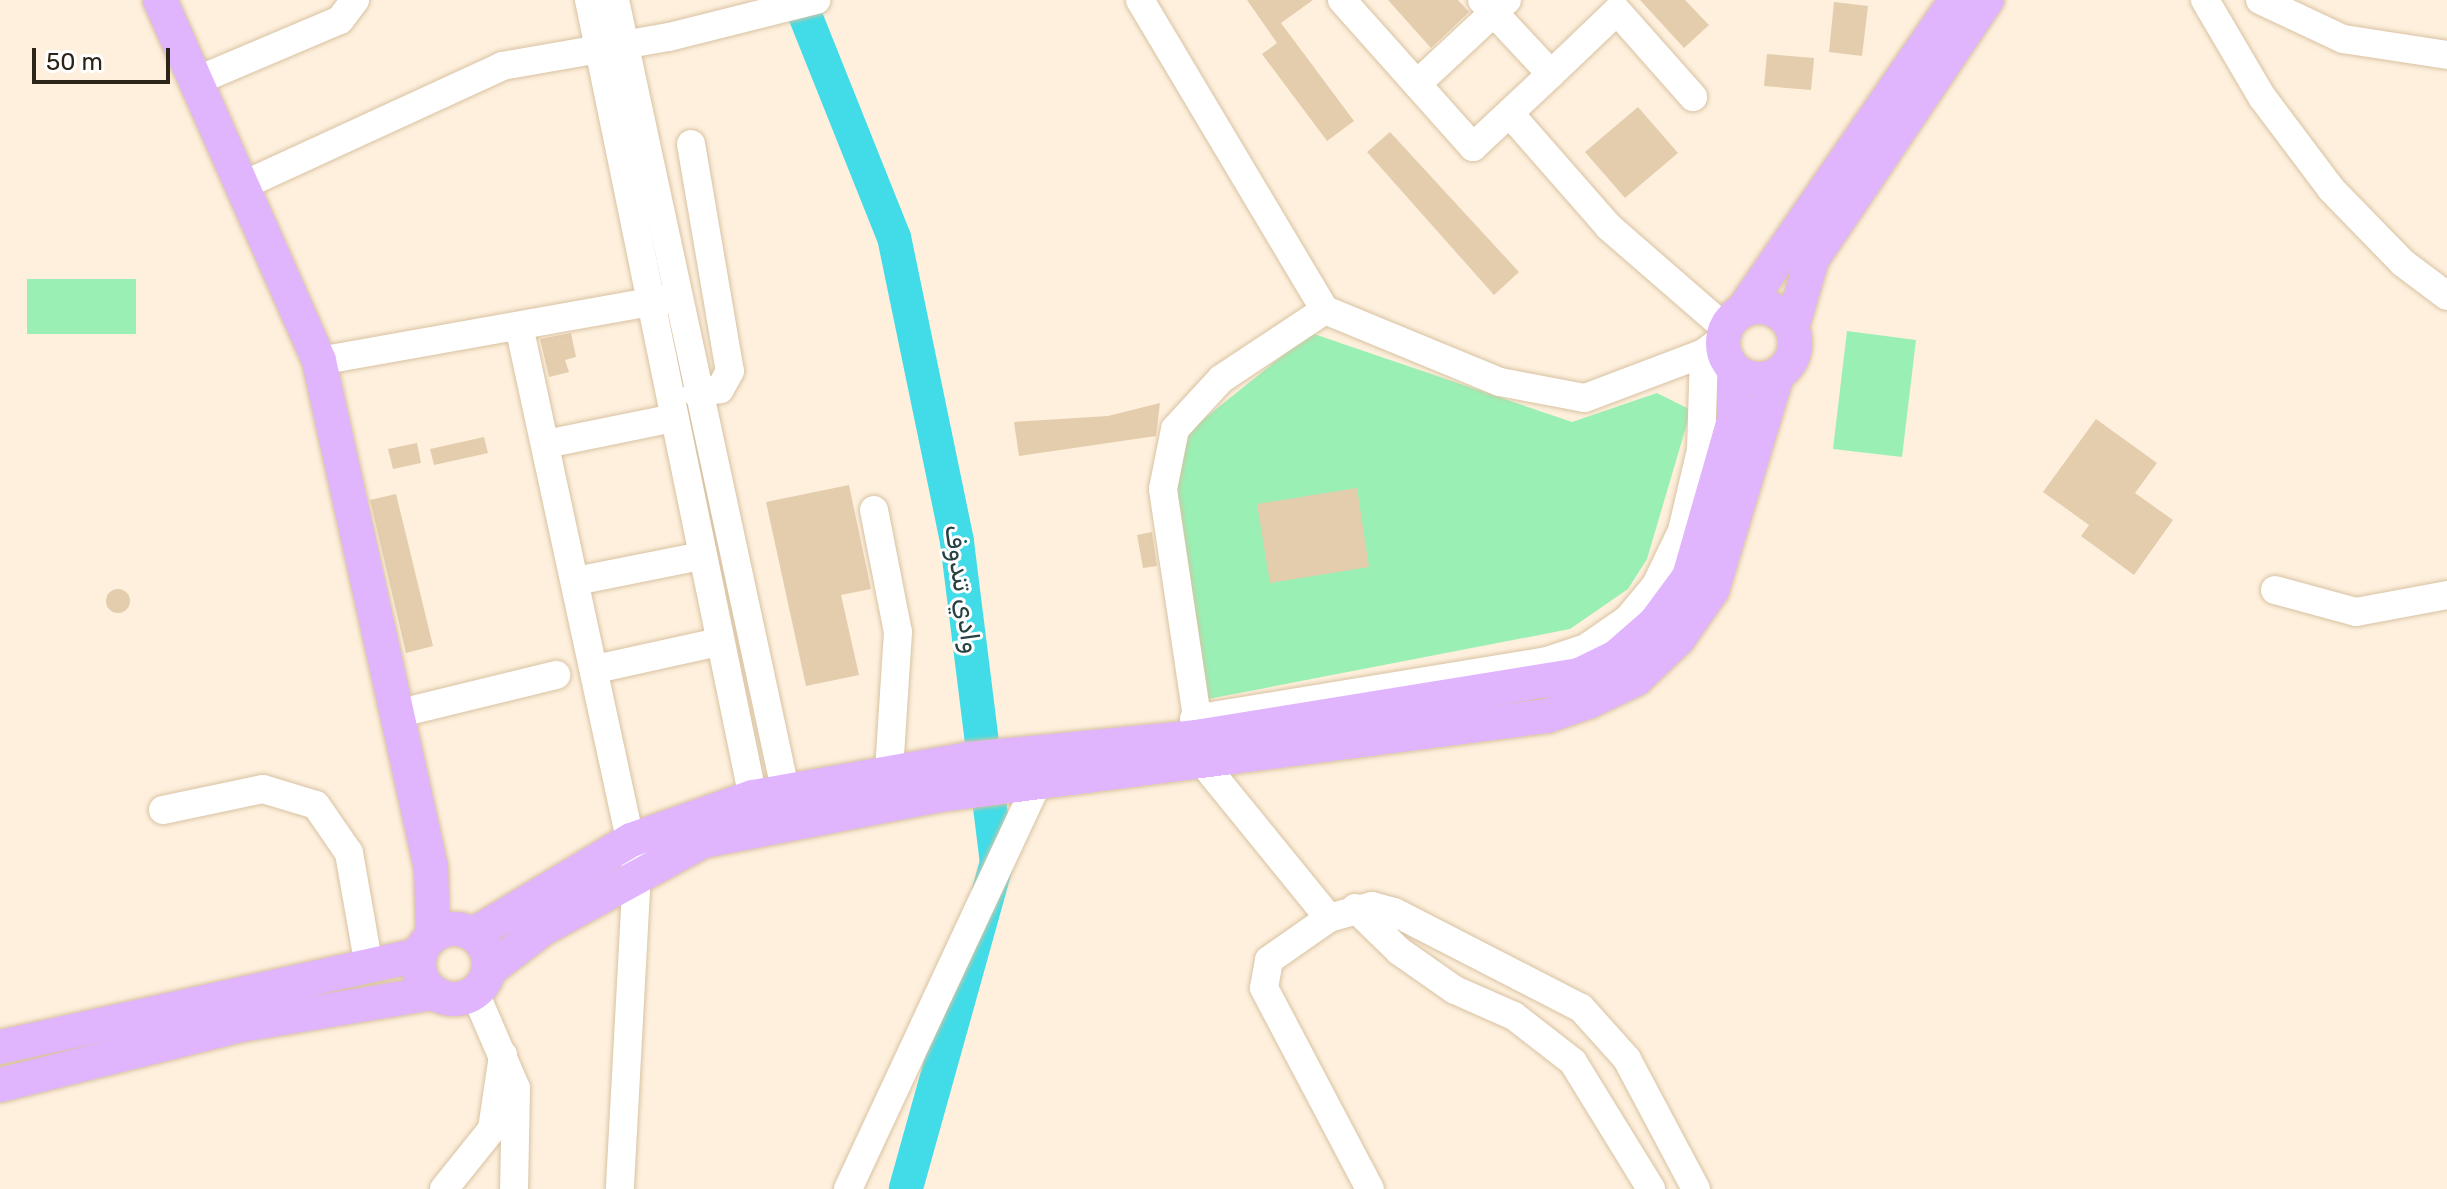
<!DOCTYPE html>
<meta charset="utf-8">
<style>
body{margin:0}
#map{position:relative;width:2447px;height:1189px;overflow:hidden;background:#fef0dd;font-family:Rubik,Cairo,sans-serif}
div>[style]{position:absolute}
.green>*{inset:0;background:#9aefb5}
.river>*{height:34px;margin:-17px;padding:0 17px;transform-origin:17px;border-radius:17px;background:#41dce7}
.building>*{inset:0;background:#e3cdad}
.round{border-radius:50%}
.roads{filter:drop-shadow(0 0 2px #d8c2a2) drop-shadow(0 0 2px #d8c2a2)}
.minor>*{height:28px;margin:-14px;padding:0 14px;transform-origin:14px;border-radius:14px;background:#fff}
.major>*{height:34px;margin:-17px;padding:0 17px;transform-origin:17px;border-radius:17px;background:#e0b5fd}
.major>.ring{margin:-17px;padding:0;box-sizing:content-box;background:none;border:34px solid #e0b5fd;border-radius:50%}
span{translate:-50% -50%;white-space:nowrap;text-align:center;line-height:1.15;-webkit-text-stroke:6px #fff;paint-order:stroke}
.water-label{font-size:26px;color:#284143;font-style:italic}
.scale{position:absolute;left:32px;top:48px;width:138px;height:36px;box-sizing:border-box;border:4px solid #2d2418;border-top:0;padding-left:10px;font-size:24px;line-height:28px;white-space:nowrap;color:#2d2418;-webkit-text-stroke:6px #fff;paint-order:stroke}
</style>
<div id="map">
<div class="green">
<div style="clip-path:polygon(27px 279px,136px 279px,136px 334px,27px 334px)"></div>
<div style="clip-path:polygon(1847px 331px,1916px 340px,1902px 457px,1833px 449px)"></div>
<div style="clip-path:polygon(1311px 333px,1572px 422px,1657px 393px,1691px 410px,1647px 559px,1628px 589px,1570px 629px,1203px 700px,1172px 485px,1190px 430px)"></div>
</div>
<div class="river">
<div style="left:799px;top:0;width:255px;rotate:68.2deg"></div>
<div style="left:894px;top:237px;width:311px;rotate:78.3deg"></div>
<div style="left:957px;top:542px;width:322px;rotate:82.9deg"></div>
<div style="left:997px;top:862px;width:339px;rotate:105.6deg"></div>
</div>
<div class="building">
<div style="clip-path:polygon(1247px 0,1313px 0,1281px 23px,1354px 121px,1327px 141px,1262px 54px,1277px 43px)"></div>
<div style="clip-path:polygon(1388px 0,1458px 0,1469px 12px,1431px 48px)"></div>
<div style="clip-path:polygon(1640px 0,1685px 0,1709px 25px,1684px 48px)"></div>
<div style="clip-path:polygon(1834px 2px,1868px 6px,1862px 56px,1829px 52px)"></div>
<div style="clip-path:polygon(1767px 54px,1814px 58px,1811px 90px,1764px 86px)"></div>
<div style="clip-path:polygon(1638px 107px,1678px 153px,1625px 198px,1585px 152px)"></div>
<div style="clip-path:polygon(1390px 132px,1519px 272px,1494px 295px,1367px 152px)"></div>
<div style="clip-path:polygon(571px 333px,576px 357px,565px 360px,569px 372px,549px 377px,540px 339px)"></div>
<div style="clip-path:polygon(1160px 403px,1156px 436px,1019px 456px,1014px 422px,1108px 416px)"></div>
<div style="clip-path:polygon(2096px 419px,2157px 463px,2135px 493px,2173px 520px,2134px 575px,2081px 536px,2089px 525px,2043px 492px)"></div>
<div style="clip-path:polygon(484px 437px,488px 453px,434px 465px,430px 449px)"></div>
<div style="clip-path:polygon(417px 443px,421px 463px,393px 469px,388px 449px)"></div>
<div style="clip-path:polygon(849px 485px,871px 589px,841px 595px,859px 675px,806px 686px,766px 502px)"></div>
<div style="clip-path:polygon(1357px 488px,1369px 567px,1270px 583px,1257px 504px)"></div>
<div style="clip-path:polygon(396px 494px,433px 646px,406px 653px,370px 500px)"></div>
<div style="clip-path:polygon(1152px 532px,1157px 566px,1143px 568px,1137px 535px)"></div>
<div class="round" style="left:106px;top:589px;width:24px;height:24px"></div>
</div>
<div class="roads">
<div class="minor">
<div style="left:589px;top:0;width:835px;rotate:78.39deg"></div>
<div style="left:615px;top:0;width:807px;rotate:77.84deg"></div>
<div style="left:1140px;top:0;width:361px;rotate:59.2deg"></div>
<div style="left:1342px;top:0;width:197px;rotate:48.3deg"></div>
<div style="left:1473px;top:147px;width:107px;rotate:-43.1deg"></div>
<div style="left:1551px;top:74px;width:101px;rotate:-133deg"></div>
<div style="left:2205px;top:0;width:113px;rotate:59.6deg"></div>
<div style="left:2262px;top:97px;width:115px;rotate:53.1deg"></div>
<div style="left:2331px;top:189px;width:103px;rotate:45.8deg"></div>
<div style="left:2403px;top:263px;width:55px;rotate:36.9deg"></div>
<div style="left:2260px;top:0;width:92px;rotate:25.2deg"></div>
<div style="left:2343px;top:39px;width:105px;rotate:8.7deg"></div>
<div style="left:1551px;top:74px;width:91px;rotate:-43.7deg"></div>
<div style="left:1617px;top:11px;width:115px;rotate:48.5deg"></div>
<div style="left:196px;top:81px;width:156px;rotate:-23deg"></div>
<div style="left:340px;top:20px;width:25px;rotate:-53deg"></div>
<div style="left:1417px;top:84px;width:123px;rotate:-43deg"></div>
<div style="left:1511px;top:115px;width:149px;rotate:48.8deg"></div>
<div style="left:1609px;top:227px;width:154px;rotate:41deg"></div>
<div style="left:691px;top:144px;width:230px;rotate:80.3deg"></div>
<div style="left:730px;top:371px;width:21px;rotate:119deg"></div>
<div style="left:720px;top:389px;width:24px;rotate:171deg"></div>
<div style="left:246px;top:184px;width:282px;rotate:-24.7deg"></div>
<div style="left:502px;top:66px;width:169px;rotate:-9.9deg"></div>
<div style="left:669px;top:37px;width:152px;rotate:-14.1deg"></div>
<div style="left:519px;top:326px;width:559px;rotate:77.8deg"></div>
<div style="left:637px;top:872px;width:317px;rotate:93.1deg"></div>
<div style="left:319px;top:361px;width:353px;rotate:-10.1deg"></div>
<div style="left:546px;top:444px;width:131px;rotate:-11.5deg"></div>
<div style="left:874px;top:510px;width:124px;rotate:78.9deg"></div>
<div style="left:898px;top:632px;width:140px;rotate:93.7deg"></div>
<div style="left:576px;top:581px;width:127px;rotate:-11.3deg"></div>
<div style="left:2275px;top:590px;width:84px;rotate:15.2deg"></div>
<div style="left:2356px;top:612px;width:93px;rotate:-10.6deg"></div>
<div style="left:596px;top:669px;width:126px;rotate:-12.4deg"></div>
<div style="left:396px;top:714px;width:165px;rotate:-13.7deg"></div>
<div style="left:1194px;top:719px;width:358px;rotate:-9.3deg"></div>
<div style="left:1547px;top:661px;width:41px;rotate:-18.4deg"></div>
<div style="left:1586px;top:648px;width:51px;rotate:-34.6deg"></div>
<div style="left:1628px;top:619px;width:44px;rotate:-50.5deg"></div>
<div style="left:1656px;top:585px;width:60px;rotate:-64.3deg"></div>
<div style="left:1682px;top:531px;width:83px;rotate:-76.8deg"></div>
<div style="left:1701px;top:450px;width:97px;rotate:-88.2deg"></div>
<div style="left:163px;top:810px;width:102px;rotate:-11.9deg"></div>
<div style="left:263px;top:789px;width:55px;rotate:16.8deg"></div>
<div style="left:316px;top:805px;width:58px;rotate:55.5deg"></div>
<div style="left:349px;top:853px;width:115px;rotate:80deg"></div>
<div style="left:1355px;top:908px;width:62px;rotate:44.3deg"></div>
<div style="left:1399px;top:951px;width:68px;rotate:34.9deg"></div>
<div style="left:1455px;top:990px;width:64px;rotate:23.8deg"></div>
<div style="left:1514px;top:1016px;width:75px;rotate:37.9deg"></div>
<div style="left:1573px;top:1062px;width:149px;rotate:58.4deg"></div>
<div style="left:1329px;top:918px;width:73px;rotate:145deg"></div>
<div style="left:1269px;top:960px;width:28px;rotate:100deg"></div>
<div style="left:1264px;top:988px;width:227px;rotate:62.2deg"></div>
<div style="left:475px;top:993px;width:103px;rotate:66.7deg"></div>
<div style="left:516px;top:1088px;width:101px;rotate:91.1deg"></div>
<div style="left:444px;top:1189px;width:77px;rotate:-51.3deg"></div>
<div style="left:492px;top:1129px;width:75px;rotate:-81.5deg"></div>
<div style="left:848px;top:1189px;width:450px;rotate:-65deg"></div>
<div style="left:1696px;top:1189px;width:147px;rotate:-118deg"></div>
<div style="left:1627px;top:1059px;width:69px;rotate:-132deg"></div>
<div style="left:1581px;top:1008px;width:210px;rotate:-152.8deg"></div>
<div style="left:1394px;top:912px;width:23px;rotate:-165deg"></div>
<div style="left:1372px;top:906px;width:45px;rotate:164.4deg"></div>
<div style="left:1329px;top:918px;width:198px;rotate:-129.1deg"></div>
<div style="left:1204px;top:764px;width:278px;rotate:-98.5deg"></div>
<div style="left:1163px;top:489px;width:61px;rotate:-78.7deg"></div>
<div style="left:1175px;top:429px;width:68px;rotate:-47.4deg"></div>
<div style="left:1221px;top:379px;width:125px;rotate:-33.6deg"></div>
<div style="left:1325px;top:310px;width:189px;rotate:22.4deg"></div>
<div style="left:1500px;top:382px;width:86px;rotate:10.7deg"></div>
<div style="left:1585px;top:398px;width:127px;rotate:-20.7deg"></div>
<div style="left:1704px;top:353px;width:24px;rotate:-38deg"></div>
</div>
<div class="major">
<div style="left:160px;top:0;width:394px;rotate:66.2deg"></div>
<div style="left:319px;top:361px;width:519px;rotate:77.54deg"></div>
<div style="left:431px;top:868px;width:67px;rotate:88.3deg"></div>
<div class="ring" style="left:1723px;top:307px;width:38px;height:38px"></div>
<div style="left:1743px;top:310px;width:376px;rotate:-55.5deg"></div>
<div style="left:1792px;top:327px;width:71px;rotate:-73.6deg"></div>
<div style="left:1812px;top:259px;width:313px;rotate:-56deg"></div>
<div class="ring" style="left:419px;top:929px;width:36px;height:36px"></div>
<div style="left:474px;top:934px;width:183px;rotate:-30.9deg"></div>
<div style="left:631px;top:840px;width:129px;rotate:-19.4deg"></div>
<div style="left:753px;top:797px;width:218px;rotate:-10deg"></div>
<div style="left:968px;top:759px;width:229px;rotate:-5.5deg"></div>
<div style="left:1196px;top:737px;width:388px;rotate:-9.2deg"></div>
<div style="left:1579px;top:675px;width:41px;rotate:-25.9deg"></div>
<div style="left:1616px;top:657px;width:52px;rotate:-41.1deg"></div>
<div style="left:1655px;top:623px;width:57px;rotate:-53.5deg"></div>
<div style="left:1689px;top:577px;width:163px;rotate:-74deg"></div>
<div style="left:1734px;top:420px;width:49px;rotate:-88.8deg"></div>
<div style="left:489px;top:970px;width:69px;rotate:-37.4deg"></div>
<div style="left:544px;top:928px;width:181px;rotate:-28.7deg"></div>
<div style="left:703px;top:841px;width:241px;rotate:-11deg"></div>
<div style="left:940px;top:795px;width:612px;rotate:-7.42deg"></div>
<div style="left:1547px;top:716px;width:46px;rotate:-19.2deg"></div>
<div style="left:1590px;top:701px;width:51px;rotate:-25.6deg"></div>
<div style="left:1636px;top:679px;width:58px;rotate:-43.6deg"></div>
<div style="left:1678px;top:639px;width:60px;rotate:-55.2deg"></div>
<div style="left:1712px;top:590px;width:225px;rotate:-73.2deg"></div>
<div style="left:0;top:1047px;width:429px;rotate:-12.4deg"></div>
<div style="left:0;top:1085px;width:248px;rotate:-14deg"></div>
<div style="left:241px;top:1025px;width:195px;rotate:-9.5deg"></div>
</div>
</div>
<div class="water-label">
<span style="left:962px;top:589px;rotate:82deg">وادي تندوف</span>
</div>
<div class="scale">50 m</div>
</div>
